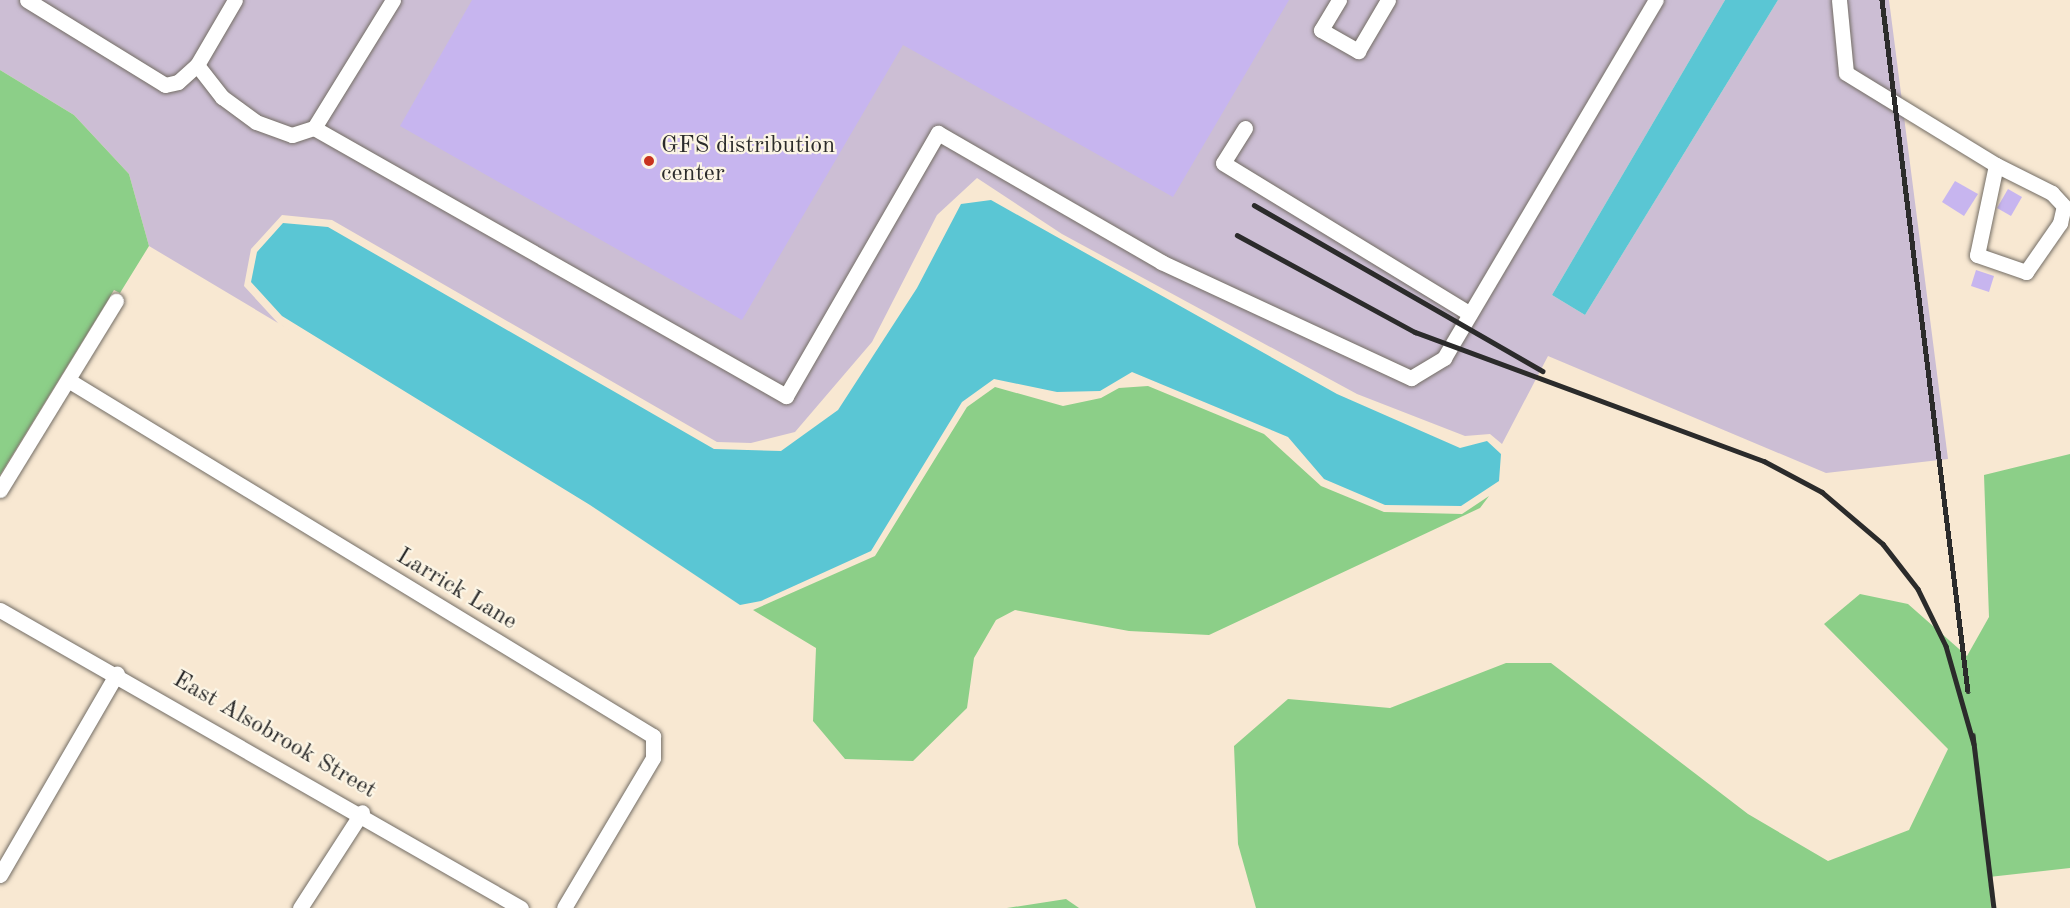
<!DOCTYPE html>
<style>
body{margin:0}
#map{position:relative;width:2070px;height:908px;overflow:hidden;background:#f8e8d2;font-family:"Old Standard TT",serif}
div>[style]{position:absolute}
.industrial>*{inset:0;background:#ccbed4}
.green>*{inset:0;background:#8ccf88}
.water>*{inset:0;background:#5ac6d4}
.building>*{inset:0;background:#c7b5ef}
.roads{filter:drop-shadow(0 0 2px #736d65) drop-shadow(0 0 2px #736d65)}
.minor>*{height:15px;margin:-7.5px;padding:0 7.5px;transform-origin:7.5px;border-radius:7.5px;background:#fff}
.rail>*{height:4.5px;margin:-2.25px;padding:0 2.25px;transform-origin:2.25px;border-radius:2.25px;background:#2b2b2b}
.dots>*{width:16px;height:16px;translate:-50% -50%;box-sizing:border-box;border:3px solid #fcf5e5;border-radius:50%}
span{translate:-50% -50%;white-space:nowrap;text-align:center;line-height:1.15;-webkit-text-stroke:4.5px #fcf5e5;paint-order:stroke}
.poi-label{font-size:24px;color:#2b2b2b}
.left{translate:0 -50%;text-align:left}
.street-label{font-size:24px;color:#2b2b2b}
</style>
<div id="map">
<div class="industrial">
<div style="clip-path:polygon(0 0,1725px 0,1552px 295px,1585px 315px,1778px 0,1889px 0,1948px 459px,1826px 473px,1548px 356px,1502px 444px,1490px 434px,1465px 436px,1357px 394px,1062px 234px,977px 178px,937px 215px,872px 342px,795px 432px,751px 443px,717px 442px,332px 220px,282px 215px,251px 249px,244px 286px,278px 323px,325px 351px,149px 246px,129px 174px,74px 115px,0 70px)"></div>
</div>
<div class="green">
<div style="clip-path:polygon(0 70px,74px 115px,129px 174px,149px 246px,120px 293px,114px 290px,0 475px)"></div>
<div style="clip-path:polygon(1148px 386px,1264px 434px,1321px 486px,1384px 512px,1462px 514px,1489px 496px,1480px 508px,1209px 635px,1129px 631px,1015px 610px,996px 620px,974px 658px,967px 708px,913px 761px,845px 759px,813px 721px,816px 648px,753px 610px,875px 556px,967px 407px,995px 387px,1063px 406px,1101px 398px,1119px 388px)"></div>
<div style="clip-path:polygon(2070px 454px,2070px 868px,1989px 877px,1991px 908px,1256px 908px,1238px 844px,1234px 746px,1288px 699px,1390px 708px,1506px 663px,1551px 663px,1748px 814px,1828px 861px,1909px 830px,1948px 749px,1824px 624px,1860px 594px,1908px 604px,1967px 656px,1989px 617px,1984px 475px)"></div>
<div style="clip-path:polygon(1066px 899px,1079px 908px,1007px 908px)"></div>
</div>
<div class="water">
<div style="clip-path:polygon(1725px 0,1778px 0,1585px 315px,1552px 295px)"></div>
<div style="clip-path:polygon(991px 200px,1337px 394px,1460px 448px,1487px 441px,1501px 454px,1499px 481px,1461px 506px,1385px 505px,1324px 479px,1288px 437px,1132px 372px,1100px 391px,1057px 392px,994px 379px,962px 402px,871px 551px,761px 601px,740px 605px,590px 505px,282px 316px,251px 282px,257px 252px,283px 223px,328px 227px,714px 449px,781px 451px,838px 410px,917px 288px,961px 204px)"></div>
</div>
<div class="building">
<div style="clip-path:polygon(472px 0,1289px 0,1173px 197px,903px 45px,742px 320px,400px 126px)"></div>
<div style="clip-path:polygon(1955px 181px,1978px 194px,1964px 216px,1942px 202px)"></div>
<div style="clip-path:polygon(2008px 189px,2022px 197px,2011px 216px,1997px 208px)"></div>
<div style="clip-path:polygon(1976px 270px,1994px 276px,1989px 292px,1971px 286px)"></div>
</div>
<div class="roads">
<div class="minor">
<div style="left:27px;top:0;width:162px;rotate:31.6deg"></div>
<div style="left:165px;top:85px;width:13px;rotate:-13deg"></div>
<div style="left:178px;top:82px;width:25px;rotate:-42deg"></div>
<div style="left:197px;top:65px;width:75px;rotate:-59.7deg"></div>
<div style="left:393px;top:0;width:150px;rotate:121.7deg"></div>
<div style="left:314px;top:128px;width:543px;rotate:29.59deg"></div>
<div style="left:786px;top:396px;width:304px;rotate:-60deg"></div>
<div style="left:938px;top:133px;width:258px;rotate:30deg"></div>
<div style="left:1161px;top:262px;width:276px;rotate:24.9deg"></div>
<div style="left:1411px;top:378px;width:39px;rotate:-31deg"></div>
<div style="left:1444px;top:358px;width:416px;rotate:-59.4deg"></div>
<div style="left:1339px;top:0;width:35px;rotate:121deg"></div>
<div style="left:1321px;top:30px;width:43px;rotate:29.6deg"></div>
<div style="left:1358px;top:51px;width:59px;rotate:-59.5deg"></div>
<div style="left:1839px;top:0;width:73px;rotate:84.5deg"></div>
<div style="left:1846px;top:73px;width:176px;rotate:31.5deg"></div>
<div style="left:1996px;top:165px;width:92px;rotate:101.9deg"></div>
<div style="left:1977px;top:255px;width:52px;rotate:19.1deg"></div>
<div style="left:2026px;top:272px;width:60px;rotate:-55.2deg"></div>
<div style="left:2060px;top:223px;width:17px;rotate:-77deg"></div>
<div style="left:2064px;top:206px;width:18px;rotate:-133deg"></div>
<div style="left:2052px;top:193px;width:63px;rotate:-153.4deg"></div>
<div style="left:197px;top:65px;width:41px;rotate:52deg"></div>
<div style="left:222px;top:97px;width:42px;rotate:36.3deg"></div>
<div style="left:256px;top:122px;width:38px;rotate:20deg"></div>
<div style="left:292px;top:135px;width:23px;rotate:-18deg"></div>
<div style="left:1245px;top:128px;width:41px;rotate:122.2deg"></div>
<div style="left:1223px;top:163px;width:289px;rotate:31.4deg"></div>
<div style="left:68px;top:380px;width:685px;rotate:31.32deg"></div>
<div style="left:653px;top:736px;width:22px;rotate:90deg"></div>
<div style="left:653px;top:758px;width:174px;rotate:120.7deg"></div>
<div style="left:0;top:490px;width:222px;rotate:-58.5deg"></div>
<div style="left:0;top:610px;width:600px;rotate:29.77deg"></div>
<div style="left:0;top:875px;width:233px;rotate:-59.9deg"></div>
<div style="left:300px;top:908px;width:114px;rotate:-57.1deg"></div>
</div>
</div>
<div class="rail">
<div style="left:1882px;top:0;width:696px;rotate:82.91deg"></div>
<div style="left:1254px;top:205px;width:333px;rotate:29.9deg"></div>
<div style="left:1237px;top:235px;width:203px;rotate:28.6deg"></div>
<div style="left:1415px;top:332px;width:372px;rotate:20.3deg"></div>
<div style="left:1764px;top:461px;width:66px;rotate:28.1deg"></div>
<div style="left:1822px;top:492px;width:80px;rotate:40.4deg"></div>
<div style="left:1883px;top:544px;width:57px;rotate:52.1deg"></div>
<div style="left:1918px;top:589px;width:64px;rotate:63.8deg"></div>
<div style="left:1946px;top:646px;width:102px;rotate:74.1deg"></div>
<div style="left:1973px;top:735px;width:174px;rotate:83.1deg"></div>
</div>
<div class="dots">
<div style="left:649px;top:161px;background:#c8321e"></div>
</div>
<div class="poi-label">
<span class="left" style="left:661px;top:161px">GFS distribution<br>center</span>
</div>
<div class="street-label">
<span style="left:456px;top:590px;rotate:31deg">Larrick Lane</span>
<span style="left:274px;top:736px;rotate:30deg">East Alsobrook Street</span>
</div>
</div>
